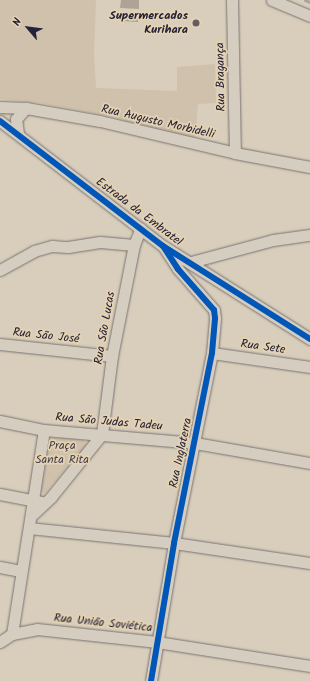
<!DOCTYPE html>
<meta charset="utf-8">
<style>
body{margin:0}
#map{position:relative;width:310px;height:681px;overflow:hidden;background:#d9cebc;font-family:Kalam,sans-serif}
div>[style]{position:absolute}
.green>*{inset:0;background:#cfc1ab}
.water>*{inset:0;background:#aea396}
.stream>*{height:3px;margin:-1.5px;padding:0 1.5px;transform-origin:1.5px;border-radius:1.5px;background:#aea396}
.roads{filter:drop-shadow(0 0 1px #797471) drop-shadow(0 0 1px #797471)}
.minor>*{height:11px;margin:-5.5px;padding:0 5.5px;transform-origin:5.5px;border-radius:5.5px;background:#d5cdc0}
.cycleway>*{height:6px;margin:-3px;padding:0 3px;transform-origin:3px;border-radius:3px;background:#0057b8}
.dots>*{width:11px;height:11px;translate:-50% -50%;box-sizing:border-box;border:2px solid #e5d2b0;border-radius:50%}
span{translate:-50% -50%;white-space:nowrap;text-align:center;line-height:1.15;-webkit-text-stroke:3.5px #e5d2b0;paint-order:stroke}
.poi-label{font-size:12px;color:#22223b;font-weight:700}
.right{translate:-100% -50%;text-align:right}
.street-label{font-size:12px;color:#22223b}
.park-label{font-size:12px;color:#43404f}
.north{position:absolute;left:8px;top:8px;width:40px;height:40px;-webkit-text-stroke:3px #e5d2b0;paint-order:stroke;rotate:298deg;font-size:11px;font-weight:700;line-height:16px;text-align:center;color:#22223b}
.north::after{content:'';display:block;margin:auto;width:14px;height:18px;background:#22223b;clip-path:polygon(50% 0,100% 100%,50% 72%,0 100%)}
</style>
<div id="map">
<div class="green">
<div style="clip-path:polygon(0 0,96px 0,94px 53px,96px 88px,177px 91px,177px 67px,215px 64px,216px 103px,198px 104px,195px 139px,112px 117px,41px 103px,0 99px)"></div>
<div style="clip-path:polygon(54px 436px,83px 440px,87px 445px,44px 494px,39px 489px,48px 441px)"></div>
</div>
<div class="water">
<div style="clip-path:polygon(121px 0,139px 0,139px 9px,120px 8px)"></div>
<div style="clip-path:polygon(121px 13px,138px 13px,138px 22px,120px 21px)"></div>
</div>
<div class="stream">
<div style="left:305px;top:0;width:5px;rotate:22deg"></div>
</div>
<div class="roads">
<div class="minor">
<div style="left:232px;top:0;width:153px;rotate:88.9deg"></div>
<div style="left:272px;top:0;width:41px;rotate:22.8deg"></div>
<div style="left:0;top:107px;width:26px;rotate:2deg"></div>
<div style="left:26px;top:108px;width:75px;rotate:10deg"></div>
<div style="left:100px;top:121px;width:139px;rotate:13.3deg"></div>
<div style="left:235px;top:153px;width:76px;rotate:10.6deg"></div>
<div style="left:0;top:121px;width:205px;rotate:37.5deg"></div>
<div style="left:163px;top:246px;width:174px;rotate:32.3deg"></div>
<div style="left:18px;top:133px;width:14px;rotate:-98deg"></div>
<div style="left:16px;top:119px;width:15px;rotate:-48deg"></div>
<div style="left:191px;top:262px;width:85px;rotate:-15deg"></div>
<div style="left:273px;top:240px;width:37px;rotate:-8deg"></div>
<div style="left:0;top:270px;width:39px;rotate:-29deg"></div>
<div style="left:34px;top:251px;width:19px;rotate:-16deg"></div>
<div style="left:52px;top:246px;width:16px;rotate:4deg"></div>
<div style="left:68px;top:247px;width:32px;rotate:-9deg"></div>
<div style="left:100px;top:242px;width:34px;rotate:5deg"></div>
<div style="left:0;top:344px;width:113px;rotate:6.1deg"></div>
<div style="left:212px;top:353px;width:99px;rotate:8.1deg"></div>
<div style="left:0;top:421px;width:45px;rotate:11.6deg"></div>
<div style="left:44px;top:430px;width:152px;rotate:4.9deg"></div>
<div style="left:195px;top:443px;width:117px;rotate:9.9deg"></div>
<div style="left:102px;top:434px;width:79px;rotate:-82.7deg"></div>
<div style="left:112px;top:356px;width:113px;rotate:-78.8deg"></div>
<div style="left:134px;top:245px;width:18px;rotate:-68deg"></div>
<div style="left:0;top:494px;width:42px;rotate:11deg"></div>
<div style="left:32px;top:515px;width:26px;rotate:-43deg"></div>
<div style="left:51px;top:497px;width:81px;rotate:-51deg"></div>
<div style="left:29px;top:528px;width:146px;rotate:5.9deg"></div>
<div style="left:174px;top:543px;width:137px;rotate:8.4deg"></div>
<div style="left:0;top:567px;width:21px;rotate:11deg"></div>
<div style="left:12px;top:634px;width:206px;rotate:-81.1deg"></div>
<div style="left:0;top:642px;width:14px;rotate:-34deg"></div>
<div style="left:12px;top:634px;width:25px;rotate:-11deg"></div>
<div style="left:37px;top:629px;width:121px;rotate:6.2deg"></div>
<div style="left:157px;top:642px;width:155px;rotate:8.9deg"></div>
<div style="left:151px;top:681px;width:140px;rotate:-80.5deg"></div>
<div style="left:174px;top:543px;width:194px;rotate:-78.7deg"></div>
<div style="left:212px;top:353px;width:35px;rotate:-85deg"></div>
<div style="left:215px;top:318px;width:8px;rotate:-97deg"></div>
<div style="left:214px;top:310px;width:55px;rotate:-131.3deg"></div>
<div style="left:178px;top:269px;width:27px;rotate:-123deg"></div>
</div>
</div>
<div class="cycleway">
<div style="left:0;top:121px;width:205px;rotate:37.5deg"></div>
<div style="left:163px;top:246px;width:174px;rotate:32.3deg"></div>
<div style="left:151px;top:681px;width:140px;rotate:-80.5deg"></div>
<div style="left:174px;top:543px;width:194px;rotate:-78.7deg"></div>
<div style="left:212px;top:353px;width:35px;rotate:-85deg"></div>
<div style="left:215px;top:318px;width:8px;rotate:-97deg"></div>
<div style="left:214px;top:310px;width:55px;rotate:-131.3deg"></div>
<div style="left:178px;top:269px;width:27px;rotate:-123deg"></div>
</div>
<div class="dots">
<div style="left:196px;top:23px;background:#625e68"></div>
</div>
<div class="poi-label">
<span class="right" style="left:188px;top:23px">Supermercados<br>Kurihara</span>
</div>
<div class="street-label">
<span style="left:221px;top:77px;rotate:-91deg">Rua Bragança</span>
<span style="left:158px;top:122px;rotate:13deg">Rua Augusto Morbidelli</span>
<span style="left:139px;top:212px;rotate:37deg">Estrada da Embratel</span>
<span style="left:105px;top:328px;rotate:-80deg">Rua São Lucas</span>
<span style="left:46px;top:336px;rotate:6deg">Rua São José</span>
<span style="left:263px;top:347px;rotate:8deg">Rua Sete</span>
<span style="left:109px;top:422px;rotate:5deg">Rua São Judas Tadeu</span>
<span style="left:181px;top:453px;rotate:-78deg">Rua Inglaterra</span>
<span style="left:103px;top:623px;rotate:6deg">Rua União Soviética</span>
</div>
<div class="park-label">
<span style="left:62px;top:453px">Praça<br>Santa Rita</span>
</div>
<div class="north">N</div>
</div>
